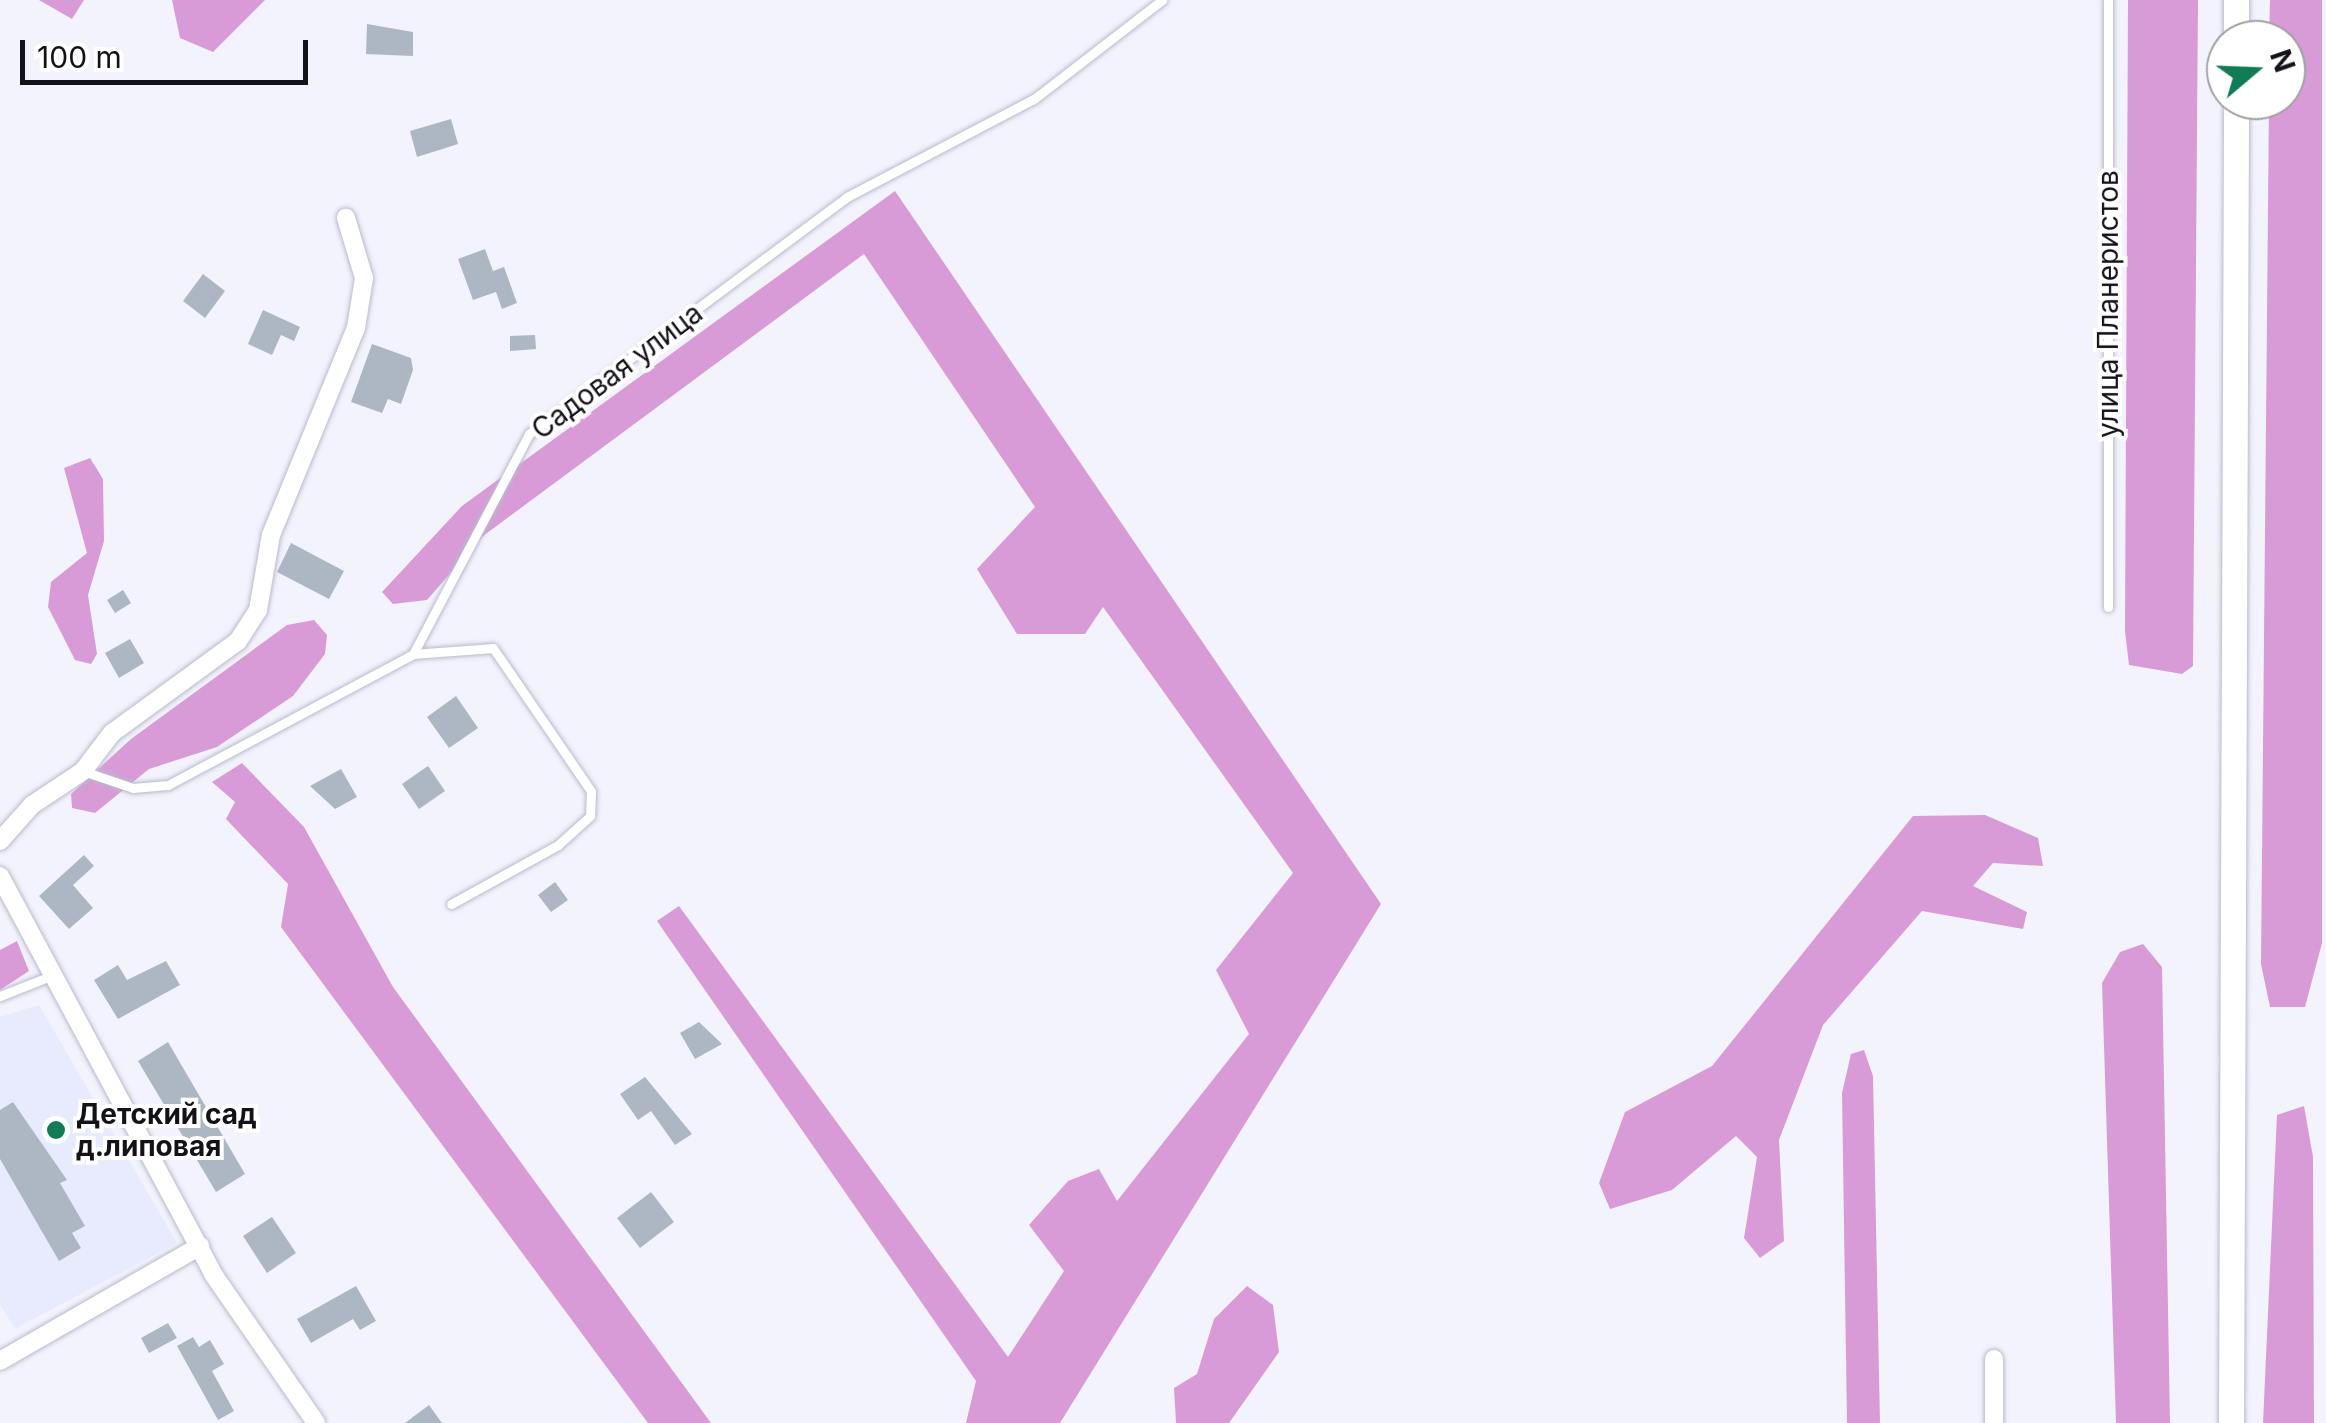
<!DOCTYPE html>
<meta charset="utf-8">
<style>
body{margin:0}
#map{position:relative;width:2326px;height:1423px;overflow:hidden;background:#f2f3fd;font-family:Inter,sans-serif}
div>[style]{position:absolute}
.built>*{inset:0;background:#e8ebfe}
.forest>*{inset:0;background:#d89bd7}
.building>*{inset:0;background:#adb7c4}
.roads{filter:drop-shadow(0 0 2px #b9bbcb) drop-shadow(0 0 2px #b9bbcb)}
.service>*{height:9px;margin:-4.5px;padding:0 4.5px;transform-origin:4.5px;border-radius:4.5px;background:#fff}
.minor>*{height:18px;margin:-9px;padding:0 9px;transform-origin:9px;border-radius:9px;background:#fff}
.secondary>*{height:25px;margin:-12.5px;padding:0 12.5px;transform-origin:12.5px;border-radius:12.5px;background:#fff}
.dots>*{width:28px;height:28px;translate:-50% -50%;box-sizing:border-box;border:5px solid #fff;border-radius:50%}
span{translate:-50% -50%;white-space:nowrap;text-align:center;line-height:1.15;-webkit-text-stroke:8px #fff;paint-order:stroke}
.street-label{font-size:28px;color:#121218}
.poi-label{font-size:28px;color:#121218;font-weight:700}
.left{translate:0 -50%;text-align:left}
.north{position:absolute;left:2206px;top:20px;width:100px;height:100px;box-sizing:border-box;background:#fff;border:2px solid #a0a0a3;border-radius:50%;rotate:71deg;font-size:28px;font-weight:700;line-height:40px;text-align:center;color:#121218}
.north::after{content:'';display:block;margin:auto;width:35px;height:45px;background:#117b55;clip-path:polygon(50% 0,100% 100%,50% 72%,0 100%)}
.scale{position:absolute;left:20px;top:40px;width:288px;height:45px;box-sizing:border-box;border:5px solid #121218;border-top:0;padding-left:12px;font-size:30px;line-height:35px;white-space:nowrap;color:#121218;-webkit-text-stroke:8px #fff;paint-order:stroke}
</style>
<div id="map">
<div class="built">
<div style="clip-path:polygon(39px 1005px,177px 1243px,15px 1329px,0 1304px,0 1017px)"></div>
</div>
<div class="forest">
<div style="clip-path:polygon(39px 0,84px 0,72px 19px)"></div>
<div style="clip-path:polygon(172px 0,265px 0,213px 52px,180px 38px)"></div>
<div style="clip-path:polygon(2128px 0,2198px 0,2193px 666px,2182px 674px,2129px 665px,2125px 631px)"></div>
<div style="clip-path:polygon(2270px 0,2322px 0,2322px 943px,2305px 1007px,2270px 1007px,2261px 964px,2269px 100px,2286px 100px,2286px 40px,2269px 40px)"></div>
<div style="clip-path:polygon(895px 191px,1381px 904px,1060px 1423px,966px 1423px,976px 1381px,657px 921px,679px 906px,1008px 1357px,1064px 1271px,1029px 1225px,1068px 1181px,1099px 1169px,1117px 1201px,1249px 1034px,1216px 970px,1293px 873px,1103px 607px,1085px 634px,1017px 634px,977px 569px,1035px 507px,864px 254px,483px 536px,427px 600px,393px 604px,382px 592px,462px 506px)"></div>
<div style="clip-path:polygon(90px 458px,103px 479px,104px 541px,88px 595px,97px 654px,91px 664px,75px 660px,48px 607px,51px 582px,87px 553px,64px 468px)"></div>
<div style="clip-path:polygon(314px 620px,327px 635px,325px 654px,293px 696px,217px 747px,149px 769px,95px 813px,72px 808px,71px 794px,131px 739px,287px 625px)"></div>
<div style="clip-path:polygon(242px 763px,304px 827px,393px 987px,711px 1423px,648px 1423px,281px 927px,288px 884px,226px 819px,235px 802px,212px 782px)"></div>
<div style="clip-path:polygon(1985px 815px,2038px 838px,2043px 866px,1993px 863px,1973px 886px,2027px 912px,2023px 929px,1922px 911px,1823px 1025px,1779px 1140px,1784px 1241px,1760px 1258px,1744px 1238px,1757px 1157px,1736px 1136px,1672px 1190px,1610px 1209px,1599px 1183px,1625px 1112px,1712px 1066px,1913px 816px)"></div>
<div style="clip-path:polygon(17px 941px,29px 971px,0 990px,0 950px)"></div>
<div style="clip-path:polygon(2143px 944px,2162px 967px,2170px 1423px,2116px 1423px,2102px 983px,2120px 952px)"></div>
<div style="clip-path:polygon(1864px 1050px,1873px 1076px,1880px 1423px,1847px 1423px,1842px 1093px,1851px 1054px)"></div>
<div style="clip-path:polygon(2304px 1106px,2313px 1157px,2314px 1423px,2263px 1423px,2277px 1115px)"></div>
<div style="clip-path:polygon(1247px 1286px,1273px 1305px,1279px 1352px,1229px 1423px,1176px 1423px,1174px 1388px,1197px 1374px,1214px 1319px)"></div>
</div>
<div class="building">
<div style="clip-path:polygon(367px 24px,413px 32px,413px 56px,366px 54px)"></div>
<div style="clip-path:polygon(451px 119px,458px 144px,417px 157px,410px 131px)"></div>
<div style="clip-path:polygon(485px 249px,493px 271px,504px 267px,517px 303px,502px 309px,496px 292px,473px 300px,458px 259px)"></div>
<div style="clip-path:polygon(203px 274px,225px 291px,205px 318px,183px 301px)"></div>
<div style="clip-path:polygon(263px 310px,300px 327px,294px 341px,281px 335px,272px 355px,248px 344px)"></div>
<div style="clip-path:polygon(535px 335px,536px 349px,510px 351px,510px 336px)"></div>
<div style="clip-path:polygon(372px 344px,411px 358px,413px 370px,401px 404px,388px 399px,382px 413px,351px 402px)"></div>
<div style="clip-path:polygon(291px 543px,344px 571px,329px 599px,277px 572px)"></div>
<div style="clip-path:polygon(123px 590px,131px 603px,115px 613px,107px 600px)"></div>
<div style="clip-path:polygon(130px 639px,144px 663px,119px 678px,105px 653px)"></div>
<div style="clip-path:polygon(456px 696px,478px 728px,449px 748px,427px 717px)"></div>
<div style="clip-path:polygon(428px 766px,445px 791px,419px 809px,402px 784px)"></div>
<div style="clip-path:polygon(341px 769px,357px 797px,335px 809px,310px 786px)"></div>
<div style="clip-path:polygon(84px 855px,94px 866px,73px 885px,93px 908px,69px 929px,39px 896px)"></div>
<div style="clip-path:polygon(555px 882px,568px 900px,551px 912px,538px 895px)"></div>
<div style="clip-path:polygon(166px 961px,180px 985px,118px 1019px,94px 980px,118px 965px,127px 980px)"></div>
<div style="clip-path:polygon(699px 1022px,722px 1044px,695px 1059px,680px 1033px)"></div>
<div style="clip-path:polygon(168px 1042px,245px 1174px,216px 1192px,138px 1061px)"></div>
<div style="clip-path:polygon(645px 1077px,692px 1134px,675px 1145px,651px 1111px,638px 1120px,620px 1094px)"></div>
<div style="clip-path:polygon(13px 1102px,67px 1180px,60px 1183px,85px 1226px,72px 1233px,81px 1248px,59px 1261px,0 1159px,0 1110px)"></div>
<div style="clip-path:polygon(651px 1192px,674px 1222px,640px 1248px,617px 1218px)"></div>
<div style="clip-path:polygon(272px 1217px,296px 1253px,267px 1273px,243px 1236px)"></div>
<div style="clip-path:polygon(356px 1286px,376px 1321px,360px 1330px,353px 1319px,311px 1343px,297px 1319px)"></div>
<div style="clip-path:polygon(168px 1323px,177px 1338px,149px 1353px,141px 1338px)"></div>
<div style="clip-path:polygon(193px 1337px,199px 1347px,210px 1340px,224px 1364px,212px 1371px,234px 1411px,218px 1420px,177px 1346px)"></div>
<div style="clip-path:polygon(429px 1405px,442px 1423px,405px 1423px)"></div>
</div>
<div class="roads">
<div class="service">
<div style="left:2108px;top:0;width:607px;rotate:90deg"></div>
<div style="left:413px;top:654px;width:80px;rotate:-4.3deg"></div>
<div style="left:493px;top:648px;width:173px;rotate:55.6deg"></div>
<div style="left:591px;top:791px;width:25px;rotate:92deg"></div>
<div style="left:590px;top:816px;width:43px;rotate:137.8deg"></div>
<div style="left:558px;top:845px;width:122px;rotate:151.1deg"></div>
<div style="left:83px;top:771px;width:53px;rotate:18.8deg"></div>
<div style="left:133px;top:788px;width:35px;rotate:-5deg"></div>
<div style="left:168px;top:785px;width:278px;rotate:-28.1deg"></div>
<div style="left:413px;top:654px;width:249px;rotate:-62.2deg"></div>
<div style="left:529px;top:434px;width:397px;rotate:-36.7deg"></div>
<div style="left:847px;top:197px;width:211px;rotate:-27.7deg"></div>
<div style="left:1034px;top:99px;width:162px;rotate:-37.7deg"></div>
<div style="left:0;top:996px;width:52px;rotate:-21.6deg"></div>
</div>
<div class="minor">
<div style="left:0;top:841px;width:48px;rotate:-48.4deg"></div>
<div style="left:32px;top:805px;width:61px;rotate:-33.7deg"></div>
<div style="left:83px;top:771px;width:48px;rotate:-52.7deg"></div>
<div style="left:112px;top:733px;width:156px;rotate:-36.1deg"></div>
<div style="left:238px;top:641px;width:37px;rotate:-57deg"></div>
<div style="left:258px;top:610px;width:76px;rotate:-80.2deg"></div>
<div style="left:271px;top:535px;width:224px;rotate:-67.7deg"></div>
<div style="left:356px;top:328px;width:51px;rotate:-80.9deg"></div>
<div style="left:364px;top:278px;width:63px;rotate:-106.7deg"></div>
<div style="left:0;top:876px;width:451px;rotate:61.8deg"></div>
<div style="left:213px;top:1274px;width:181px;rotate:55.3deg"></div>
<div style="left:1994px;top:1359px;width:64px;rotate:90deg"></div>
<div style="left:0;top:1361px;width:231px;rotate:-29.9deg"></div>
</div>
<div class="secondary">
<div style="left:2236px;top:40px;width:40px;rotate:-90deg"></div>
<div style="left:2231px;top:1423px;width:1323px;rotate:-89.78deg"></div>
</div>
</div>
<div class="dots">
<div style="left:56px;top:1130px;background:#117b55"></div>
</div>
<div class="street-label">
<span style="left:2108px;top:304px;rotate:-90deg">улица Планеристов</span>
<span style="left:617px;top:371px;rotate:-37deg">Садовая улица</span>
</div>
<div class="poi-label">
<span class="left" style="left:76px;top:1130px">Детский сад<br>д.липовая</span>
</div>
<div class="north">N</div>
<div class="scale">100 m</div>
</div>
